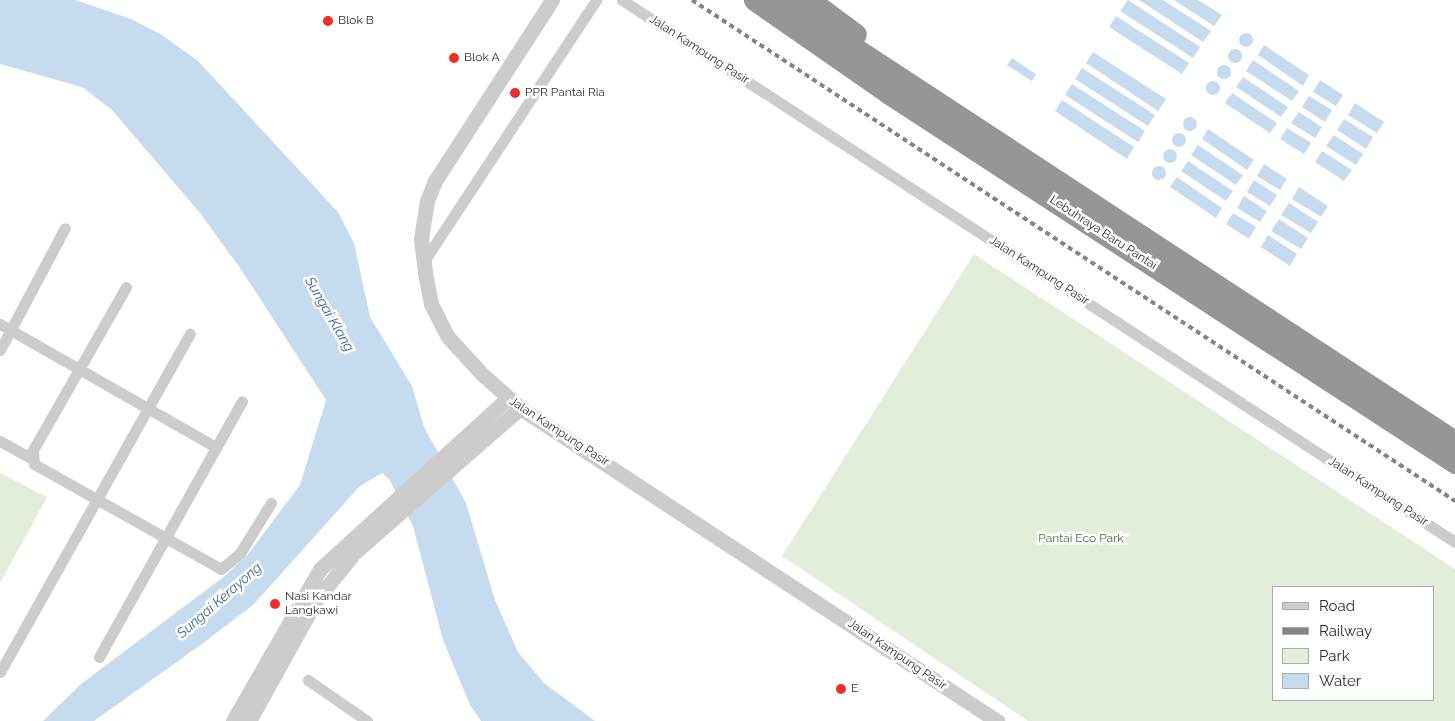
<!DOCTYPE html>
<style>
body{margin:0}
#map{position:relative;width:1455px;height:721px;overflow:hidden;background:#fff;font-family:Raleway,sans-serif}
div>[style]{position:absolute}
.green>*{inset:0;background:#e3eddb}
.water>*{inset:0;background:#c6dbee}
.round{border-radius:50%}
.minor>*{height:11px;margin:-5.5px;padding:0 5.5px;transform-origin:5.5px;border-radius:5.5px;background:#ccc}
.tertiary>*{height:15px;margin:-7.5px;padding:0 7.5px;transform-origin:7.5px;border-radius:7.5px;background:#ccc}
.motorway>*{height:21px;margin:-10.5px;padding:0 10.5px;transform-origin:10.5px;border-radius:10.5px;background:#969696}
.rail>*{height:4px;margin-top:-2px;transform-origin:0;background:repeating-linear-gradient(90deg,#848484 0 5px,transparent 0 9px)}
.dots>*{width:14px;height:14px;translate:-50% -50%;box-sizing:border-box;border:2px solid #fff;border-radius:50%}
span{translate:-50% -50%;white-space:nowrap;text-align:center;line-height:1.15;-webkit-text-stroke:5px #fff;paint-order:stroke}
.poi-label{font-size:12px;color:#2f2f2f}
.left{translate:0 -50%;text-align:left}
.street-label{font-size:12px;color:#2f2f2f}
.park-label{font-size:12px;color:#4c6e39}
.water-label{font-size:14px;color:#376896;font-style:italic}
.legend{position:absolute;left:1272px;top:586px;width:162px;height:115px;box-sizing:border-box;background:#fff;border:1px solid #acacac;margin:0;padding:6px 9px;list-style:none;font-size:15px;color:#2f2f2f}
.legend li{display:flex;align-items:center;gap:10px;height:25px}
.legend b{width:25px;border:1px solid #acacac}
</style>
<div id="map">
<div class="green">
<div style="clip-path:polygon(evenodd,974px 254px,1455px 569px,1455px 721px,1028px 721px,782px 556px,974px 254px,1274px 587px,1434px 587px,1434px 700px,1274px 700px,1274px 587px)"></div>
<div style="clip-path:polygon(0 473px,47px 497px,0 583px)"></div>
</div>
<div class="water">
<div style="clip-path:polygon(0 0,75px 0,131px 19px,162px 35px,198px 61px,338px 212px,354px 243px,370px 317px,412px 386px,424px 427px,466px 503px,495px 600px,518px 652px,544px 683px,595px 721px,481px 721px,470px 705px,443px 640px,413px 526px,389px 479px,382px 473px,360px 486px,253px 605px,202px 644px,94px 721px,43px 721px,81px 684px,226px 575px,249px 553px,300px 485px,326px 400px,240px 268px,200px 213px,112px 110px,82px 87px,0 64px)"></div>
<div style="clip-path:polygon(1128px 0,1200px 47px,1193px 58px,1120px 11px)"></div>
<div style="clip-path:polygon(1139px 0,1163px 0,1211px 31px,1203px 42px)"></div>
<div style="clip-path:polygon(1174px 0,1198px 0,1222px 15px,1214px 26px)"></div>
<div style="clip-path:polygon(1116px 16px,1189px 63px,1182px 74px,1109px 27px)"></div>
<div class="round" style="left:1239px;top:33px;width:14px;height:14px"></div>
<div style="clip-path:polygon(1264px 45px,1309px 75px,1303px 86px,1258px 55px)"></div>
<div class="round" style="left:1228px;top:49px;width:14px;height:14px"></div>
<div style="clip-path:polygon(1093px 52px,1166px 99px,1158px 111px,1086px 63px)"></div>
<div style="clip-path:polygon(1012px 58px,1036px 74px,1032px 81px,1007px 65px)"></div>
<div style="clip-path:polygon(1253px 60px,1299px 91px,1292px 101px,1246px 71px)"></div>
<div class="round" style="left:1217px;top:65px;width:14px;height:14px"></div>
<div style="clip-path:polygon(1082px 68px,1155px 115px,1148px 126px,1075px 79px)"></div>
<div style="clip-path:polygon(1243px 77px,1288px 107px,1281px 117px,1236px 87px)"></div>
<div style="clip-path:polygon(1320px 80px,1343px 95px,1336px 106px,1313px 92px)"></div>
<div class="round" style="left:1206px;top:81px;width:14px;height:14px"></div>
<div style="clip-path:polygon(1072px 84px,1145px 131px,1138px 142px,1065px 95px)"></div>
<div style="clip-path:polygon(1232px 93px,1277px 123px,1270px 133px,1225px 103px)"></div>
<div style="clip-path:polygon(1309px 96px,1332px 110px,1325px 122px,1302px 107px)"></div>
<div style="clip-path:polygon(1062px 100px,1134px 147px,1127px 159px,1055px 111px)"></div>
<div style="clip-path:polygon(1355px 103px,1384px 122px,1377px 133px,1348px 115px)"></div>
<div style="clip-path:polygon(1299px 112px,1322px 127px,1315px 138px,1291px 123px)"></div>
<div class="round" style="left:1183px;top:117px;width:14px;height:14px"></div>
<div style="clip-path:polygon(1344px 119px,1373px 137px,1366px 149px,1337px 130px)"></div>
<div style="clip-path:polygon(1287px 128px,1311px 143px,1304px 154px,1280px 139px)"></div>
<div style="clip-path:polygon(1208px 129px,1254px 160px,1247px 170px,1202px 139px)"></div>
<div class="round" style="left:1172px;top:133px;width:14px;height:14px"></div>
<div style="clip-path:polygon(1334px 135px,1363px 154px,1356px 165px,1326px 146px)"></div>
<div style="clip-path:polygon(1198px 145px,1243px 175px,1236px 185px,1191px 155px)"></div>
<div class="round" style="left:1163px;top:149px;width:14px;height:14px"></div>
<div style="clip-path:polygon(1322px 151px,1352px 170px,1344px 181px,1315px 162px)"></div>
<div style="clip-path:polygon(1188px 161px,1233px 191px,1226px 201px,1181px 171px)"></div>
<div style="clip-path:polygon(1264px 164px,1287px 179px,1280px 190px,1257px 176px)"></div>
<div class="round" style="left:1152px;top:166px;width:14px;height:14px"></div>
<div style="clip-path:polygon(1177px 177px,1222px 208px,1216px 218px,1170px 187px)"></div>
<div style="clip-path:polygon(1254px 180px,1277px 195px,1270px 206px,1247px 192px)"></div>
<div style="clip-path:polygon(1299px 187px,1328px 206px,1321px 217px,1292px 199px)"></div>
<div style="clip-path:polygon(1244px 196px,1267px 211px,1260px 222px,1237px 208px)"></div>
<div style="clip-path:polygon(1289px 203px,1318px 222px,1311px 233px,1281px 215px)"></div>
<div style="clip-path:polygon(1233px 213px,1256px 227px,1249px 239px,1226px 224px)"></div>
<div style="clip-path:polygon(1279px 219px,1308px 238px,1301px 249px,1271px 231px)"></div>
<div style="clip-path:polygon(1268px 235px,1297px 254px,1290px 266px,1261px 247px)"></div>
</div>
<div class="minor">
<div style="left:622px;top:0;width:994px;rotate:33.05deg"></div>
<div style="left:424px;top:261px;width:313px;rotate:-56.6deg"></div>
<div style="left:126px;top:287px;width:188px;rotate:119.7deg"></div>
<div style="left:33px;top:450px;width:14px;rotate:86deg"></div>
<div style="left:34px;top:464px;width:214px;rotate:29.3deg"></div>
<div style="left:221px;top:569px;width:25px;rotate:-40deg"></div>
<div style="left:240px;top:553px;width:59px;rotate:-58.2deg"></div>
<div style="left:0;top:324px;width:249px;rotate:29.7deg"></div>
<div style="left:0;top:350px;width:138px;rotate:-62deg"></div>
<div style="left:0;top:441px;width:35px;rotate:29deg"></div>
<div style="left:99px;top:657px;width:293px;rotate:-60.8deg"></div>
<div style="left:0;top:672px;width:388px;rotate:-60.7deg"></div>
<div style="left:308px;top:680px;width:72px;rotate:34.8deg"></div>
</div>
<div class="tertiary">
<div style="left:552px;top:0;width:216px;rotate:122.9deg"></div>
<div style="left:435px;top:181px;width:22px;rotate:112deg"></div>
<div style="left:427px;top:201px;width:38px;rotate:99deg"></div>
<div style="left:421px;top:239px;width:34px;rotate:83deg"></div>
<div style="left:425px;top:273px;width:32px;rotate:79deg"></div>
<div style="left:431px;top:304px;width:37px;rotate:63deg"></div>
<div style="left:448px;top:337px;width:50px;rotate:47.4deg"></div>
<div style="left:482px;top:374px;width:51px;rotate:41.8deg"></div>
<div style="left:520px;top:408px;width:571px;rotate:33.27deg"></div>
<div style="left:233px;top:721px;width:175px;rotate:-60.2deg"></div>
<div style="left:320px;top:569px;width:253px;rotate:-42.3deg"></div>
<div style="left:249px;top:721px;width:138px;rotate:-61deg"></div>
<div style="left:316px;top:600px;width:62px;rotate:-50.9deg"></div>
<div style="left:355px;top:552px;width:219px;rotate:-41.1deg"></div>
</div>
<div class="motorway">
<div style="left:754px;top:0;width:165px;rotate:34.8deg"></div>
<div style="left:889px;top:94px;width:676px;rotate:33.1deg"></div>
<div style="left:782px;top:0;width:805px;rotate:33.24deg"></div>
<div style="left:810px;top:0;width:57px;rotate:36.5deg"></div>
</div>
<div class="rail">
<div style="left:692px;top:0;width:913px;rotate:33.29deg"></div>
</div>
<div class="dots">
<div style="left:328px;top:21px;background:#f12b26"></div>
<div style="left:454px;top:58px;background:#f12b26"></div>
<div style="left:515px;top:93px;background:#f12b26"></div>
<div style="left:275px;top:604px;background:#f12b26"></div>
<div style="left:841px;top:689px;background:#f12b26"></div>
</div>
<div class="poi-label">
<span class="left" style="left:338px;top:21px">Blok B</span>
<span class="left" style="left:464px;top:58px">Blok A</span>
<span class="left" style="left:525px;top:93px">PPR Pantai Ria</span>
<span class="left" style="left:285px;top:604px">Nasi Kandar<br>Langkawi</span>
<span class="left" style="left:851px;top:689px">E</span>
</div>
<div class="street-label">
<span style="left:699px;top:50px;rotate:33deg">Jalan Kampung Pasir</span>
<span style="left:1103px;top:233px;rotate:33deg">Lebuhraya Baru Pantai</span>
<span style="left:1039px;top:271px;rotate:33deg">Jalan Kampung Pasir</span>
<span style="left:559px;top:432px;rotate:33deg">Jalan Kampung Pasir</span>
<span style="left:1378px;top:492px;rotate:33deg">Jalan Kampung Pasir</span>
<span style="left:897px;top:655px;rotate:34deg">Jalan Kampung Pasir</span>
</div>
<div class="park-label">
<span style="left:1081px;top:539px">Pantai Eco Park</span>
</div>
<div class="water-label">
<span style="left:330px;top:314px;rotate:60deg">Sungai Klang</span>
<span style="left:219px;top:600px;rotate:-41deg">Sungai Kerayong</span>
</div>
<ul class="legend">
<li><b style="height:6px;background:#ccc"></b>Road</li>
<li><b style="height:6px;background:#848484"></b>Railway</li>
<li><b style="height:14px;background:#e3eddb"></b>Park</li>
<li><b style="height:14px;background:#c6dbee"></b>Water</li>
</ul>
</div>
